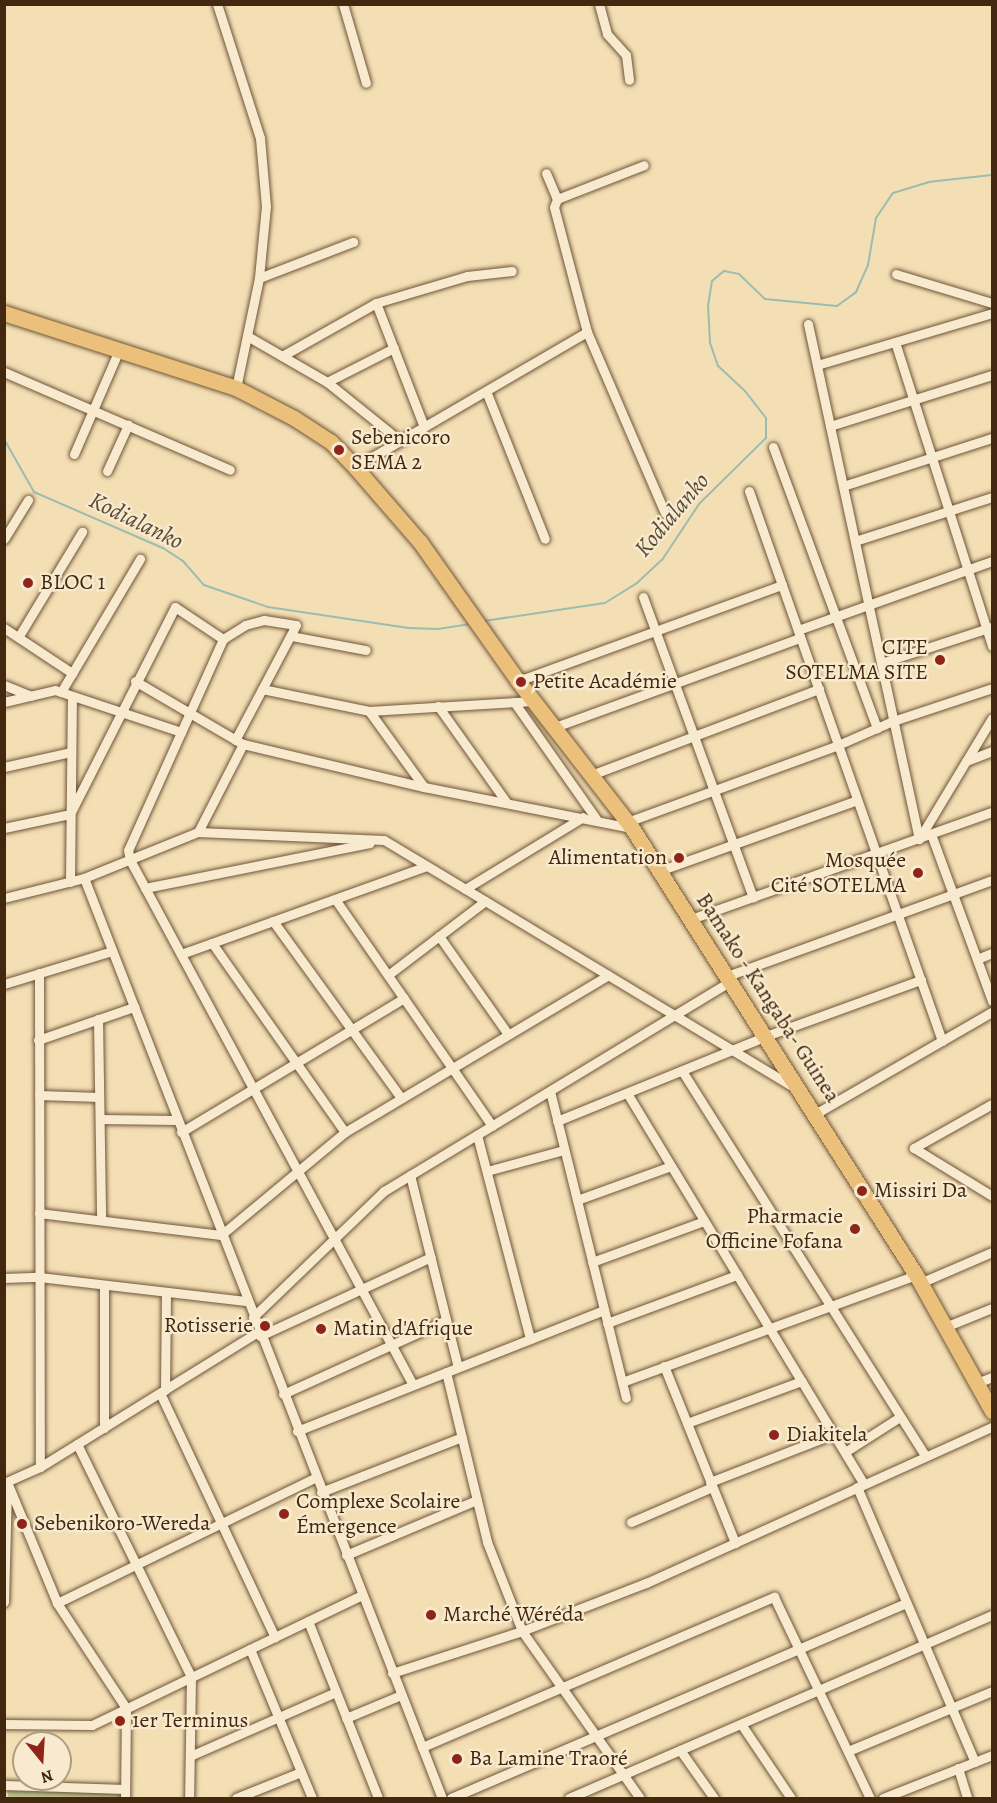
<!DOCTYPE html>
<meta charset="utf-8">
<style>
body{margin:0}
#map{position:relative;width:997px;height:1803px;overflow:hidden;background:#f4dfb5;font-family:Alegreya,serif}
div>[style]{position:absolute}
.green>*{inset:0;background:#b9c28f}
.stream>*{height:2px;margin:-1px;padding:0 1px;transform-origin:1px;border-radius:1px;background:#9cbcb0}
.roads{filter:drop-shadow(0 0 2px #6f5538) drop-shadow(0 0 2px #6f5538)}
.street>*{height:9px;margin:-4.5px;padding:0 4.5px;transform-origin:4.5px;border-radius:4.5px;background:#f8eacf}
.primary>*{height:15px;margin:-7.5px;padding:0 7.5px;transform-origin:7.5px;border-radius:7.5px;background:#eac07a}
.dots>*{width:16px;height:16px;translate:-50% -50%;box-sizing:border-box;border:3px solid #f8eacf;border-radius:50%}
span{translate:-50% -50%;white-space:nowrap;text-align:center;line-height:1.15;-webkit-text-stroke:4.5px #f8eacf;paint-order:stroke}
.poi-label{font-size:22px;color:#43270f}
.left{translate:0 -50%;text-align:left}
.right{translate:-100% -50%;text-align:right}
.street-label{font-size:22px;color:#43270f}
.water-label{font-size:24px;color:#594c37;font-style:italic}
.frame{position:absolute;inset:0;border:6px solid #43270f;pointer-events:none}
.north{position:absolute;left:12px;top:1731px;width:60px;height:60px;box-sizing:border-box;background:#f8eacf;border:2px solid #b09c82;border-radius:50%;rotate:162deg;font-size:16px;font-weight:700;line-height:24px;text-align:center;color:#43270f}
.north::after{content:'';display:block;margin:auto;width:21px;height:27px;background:#8f2418;clip-path:polygon(50% 0,100% 100%,50% 72%,0 100%)}
</style>
<div id="map">
<div class="green">
<div style="clip-path:polygon(8px 1791px,121px 1793px,121px 1798px,8px 1798px)"></div>
</div>
<div class="stream">
<div style="left:4px;top:439px;width:61px;rotate:60.5deg"></div>
<div style="left:34px;top:492px;width:141px;rotate:23.5deg"></div>
<div style="left:163px;top:548px;width:24px;rotate:33deg"></div>
<div style="left:183px;top:561px;width:32px;rotate:49deg"></div>
<div style="left:204px;top:585px;width:68px;rotate:19deg"></div>
<div style="left:268px;top:607px;width:142px;rotate:8.5deg"></div>
<div style="left:408px;top:628px;width:30px;rotate:2deg"></div>
<div style="left:438px;top:629px;width:31px;rotate:-9deg"></div>
<div style="left:484px;top:621px;width:122px;rotate:-8.5deg"></div>
<div style="left:605px;top:603px;width:39px;rotate:-32deg"></div>
<div style="left:638px;top:582px;width:33px;rotate:-43deg"></div>
<div style="left:662px;top:560px;width:67px;rotate:-56.5deg"></div>
<div style="left:699px;top:504px;width:94px;rotate:-44.6deg"></div>
<div style="left:766px;top:438px;width:20px;rotate:-90deg"></div>
<div style="left:766px;top:418px;width:34px;rotate:-128deg"></div>
<div style="left:745px;top:391px;width:37px;rotate:-137deg"></div>
<div style="left:718px;top:366px;width:24px;rotate:-109deg"></div>
<div style="left:710px;top:343px;width:37px;rotate:-93deg"></div>
<div style="left:708px;top:306px;width:25px;rotate:-81deg"></div>
<div style="left:712px;top:281px;width:16px;rotate:-40deg"></div>
<div style="left:724px;top:271px;width:15px;rotate:11deg"></div>
<div style="left:739px;top:274px;width:36px;rotate:44deg"></div>
<div style="left:765px;top:299px;width:72px;rotate:5.6deg"></div>
<div style="left:837px;top:306px;width:24px;rotate:-36deg"></div>
<div style="left:856px;top:292px;width:30px;rotate:-66deg"></div>
<div style="left:868px;top:265px;width:48px;rotate:-80.3deg"></div>
<div style="left:876px;top:218px;width:30px;rotate:-56deg"></div>
<div style="left:893px;top:193px;width:37px;rotate:-17deg"></div>
<div style="left:928px;top:182px;width:64px;rotate:-6.2deg"></div>
</div>
<div class="roads">
<div class="street">
<div style="left:217px;top:4px;width:141px;rotate:72.2deg"></div>
<div style="left:260px;top:138px;width:68px;rotate:85deg"></div>
<div style="left:266px;top:206px;width:72px;rotate:95.6deg"></div>
<div style="left:259px;top:278px;width:112px;rotate:101.8deg"></div>
<div style="left:343px;top:4px;width:82px;rotate:73.8deg"></div>
<div style="left:599px;top:4px;width:31px;rotate:75deg"></div>
<div style="left:607px;top:34px;width:28px;rotate:48deg"></div>
<div style="left:626px;top:55px;width:25px;rotate:83deg"></div>
<div style="left:557px;top:199px;width:93px;rotate:-21.3deg"></div>
<div style="left:896px;top:274px;width:100px;rotate:16.8deg"></div>
<div style="left:259px;top:278px;width:101px;rotate:-21deg"></div>
<div style="left:376px;top:303px;width:133px;rotate:68.8deg"></div>
<div style="left:808px;top:324px;width:527px;rotate:77.84deg"></div>
<div style="left:587px;top:332px;width:197px;rotate:66.7deg"></div>
<div style="left:249px;top:337px;width:90px;rotate:30deg"></div>
<div style="left:327px;top:382px;width:94px;rotate:38.9deg"></div>
<div style="left:895px;top:342px;width:319px;rotate:72.3deg"></div>
<div style="left:282px;top:356px;width:108px;rotate:-29.4deg"></div>
<div style="left:376px;top:303px;width:95px;rotate:-16.5deg"></div>
<div style="left:467px;top:276px;width:45px;rotate:-6.3deg"></div>
<div style="left:817px;top:365px;width:183px;rotate:-16.5deg"></div>
<div style="left:4px;top:372px;width:246px;rotate:23.4deg"></div>
<div style="left:327px;top:382px;width:75px;rotate:-26.9deg"></div>
<div style="left:486px;top:391px;width:159px;rotate:68.3deg"></div>
<div style="left:830px;top:426px;width:170px;rotate:-17.5deg"></div>
<div style="left:773px;top:447px;width:300px;rotate:69.7deg"></div>
<div style="left:74px;top:454px;width:113px;rotate:-66.6deg"></div>
<div style="left:355px;top:467px;width:268px;rotate:-30.2deg"></div>
<div style="left:587px;top:332px;width:129px;rotate:-104.8deg"></div>
<div style="left:554px;top:207px;width:9px;rotate:-69deg"></div>
<div style="left:557px;top:199px;width:28px;rotate:-113deg"></div>
<div style="left:107px;top:471px;width:51px;rotate:-65.5deg"></div>
<div style="left:843px;top:486px;width:157px;rotate:-17.9deg"></div>
<div style="left:749px;top:491px;width:583px;rotate:70.66deg"></div>
<div style="left:4px;top:539px;width:46px;rotate:-58.4deg"></div>
<div style="left:855px;top:541px;width:144px;rotate:-17.8deg"></div>
<div style="left:643px;top:597px;width:320px;rotate:69.9deg"></div>
<div style="left:4px;top:628px;width:82px;rotate:33.5deg"></div>
<div style="left:798px;top:630px;width:206px;rotate:-19.6deg"></div>
<div style="left:19px;top:636px;width:122px;rotate:-58.8deg"></div>
<div style="left:291px;top:636px;width:76px;rotate:10.6deg"></div>
<div style="left:223px;top:639px;width:231px;rotate:114.2deg"></div>
<div style="left:128px;top:850px;width:10px;rotate:79deg"></div>
<div style="left:130px;top:860px;width:596px;rotate:61.67deg"></div>
<div style="left:881px;top:663px;width:117px;rotate:-18deg"></div>
<div style="left:135px;top:681px;width:125px;rotate:30.3deg"></div>
<div style="left:243px;top:744px;width:186px;rotate:13.4deg"></div>
<div style="left:424px;top:787px;width:212px;rotate:11.2deg"></div>
<div style="left:518px;top:681px;width:281px;rotate:-20deg"></div>
<div style="left:4px;top:685px;width:29px;rotate:22deg"></div>
<div style="left:262px;top:689px;width:109px;rotate:11.6deg"></div>
<div style="left:369px;top:711px;width:164px;rotate:-3.5deg"></div>
<div style="left:61px;top:692px;width:155px;rotate:-59.3deg"></div>
<div style="left:4px;top:702px;width:52px;rotate:-13.2deg"></div>
<div style="left:55px;top:690px;width:133px;rotate:18.4deg"></div>
<div style="left:514px;top:702px;width:144px;rotate:54.9deg"></div>
<div style="left:438px;top:706px;width:119px;rotate:54.6deg"></div>
<div style="left:369px;top:711px;width:94px;rotate:54.1deg"></div>
<div style="left:555px;top:727px;width:261px;rotate:-20deg"></div>
<div style="left:966px;top:761px;width:28px;rotate:-21deg"></div>
<div style="left:4px;top:767px;width:69px;rotate:-12.6deg"></div>
<div style="left:591px;top:775px;width:244px;rotate:-20.7deg"></div>
<div style="left:627px;top:822px;width:225px;rotate:-20deg"></div>
<div style="left:838px;top:745px;width:60px;rotate:-23.6deg"></div>
<div style="left:893px;top:721px;width:104px;rotate:-18.4deg"></div>
<div style="left:4px;top:828px;width:67px;rotate:-12deg"></div>
<div style="left:70px;top:814px;width:232px;rotate:-63.1deg"></div>
<div style="left:175px;top:607px;width:58px;rotate:33.7deg"></div>
<div style="left:223px;top:639px;width:26px;rotate:-32deg"></div>
<div style="left:245px;top:625px;width:20px;rotate:-15deg"></div>
<div style="left:264px;top:620px;width:32px;rotate:9deg"></div>
<div style="left:296px;top:625px;width:130px;rotate:117.9deg"></div>
<div style="left:198px;top:832px;width:99px;rotate:-62.9deg"></div>
<div style="left:931px;top:834px;width:178px;rotate:69.9deg"></div>
<div style="left:919px;top:839px;width:141px;rotate:-58.9deg"></div>
<div style="left:659px;top:871px;width:210px;rotate:-19.7deg"></div>
<div style="left:84px;top:878px;width:987px;rotate:68.74deg"></div>
<div style="left:70px;top:882px;width:186px;rotate:-89.4deg"></div>
<div style="left:145px;top:888px;width:229px;rotate:-11.3deg"></div>
<div style="left:465px;top:889px;width:138px;rotate:-31.4deg"></div>
<div style="left:4px;top:898px;width:82px;rotate:-14deg"></div>
<div style="left:84px;top:878px;width:123px;rotate:-22deg"></div>
<div style="left:198px;top:832px;width:186px;rotate:2.5deg"></div>
<div style="left:384px;top:840px;width:479px;rotate:31.1deg"></div>
<div style="left:335px;top:899px;width:276px;rotate:55.3deg"></div>
<div style="left:691px;top:919px;width:319px;rotate:-19.6deg"></div>
<div style="left:273px;top:921px;width:218px;rotate:54.1deg"></div>
<div style="left:439px;top:936px;width:120px;rotate:54.9deg"></div>
<div style="left:212px;top:943px;width:231px;rotate:54.9deg"></div>
<div style="left:181px;top:954px;width:261px;rotate:-19.7deg"></div>
<div style="left:977px;top:959px;width:16px;rotate:-22deg"></div>
<div style="left:39px;top:973px;width:494px;rotate:89.9deg"></div>
<div style="left:388px;top:975px;width:122px;rotate:-37.3deg"></div>
<div style="left:727px;top:976px;width:282px;rotate:-19.9deg"></div>
<div style="left:4px;top:984px;width:113px;rotate:-17deg"></div>
<div style="left:98px;top:1019px;width:201px;rotate:89.1deg"></div>
<div style="left:38px;top:1040px;width:102px;rotate:-19deg"></div>
<div style="left:682px;top:1071px;width:455px;rotate:57.7deg"></div>
<div style="left:550px;top:1091px;width:316px;rotate:76.1deg"></div>
<div style="left:627px;top:1093px;width:457px;rotate:58.8deg"></div>
<div style="left:39px;top:1095px;width:60px;rotate:1.9deg"></div>
<div style="left:992px;top:1104px;width:90px;rotate:150.6deg"></div>
<div style="left:914px;top:1148px;width:92px;rotate:31.6deg"></div>
<div style="left:815px;top:1114px;width:204px;rotate:-30deg"></div>
<div style="left:100px;top:1119px;width:77px;rotate:0.7deg"></div>
<div style="left:557px;top:1121px;width:226px;rotate:-22.1deg"></div>
<div style="left:766px;top:1036px;width:165px;rotate:-19.9deg"></div>
<div style="left:181px;top:1132px;width:260px;rotate:-31deg"></div>
<div style="left:477px;top:1135px;width:211px;rotate:75.4deg"></div>
<div style="left:487px;top:1171px;width:80px;rotate:-15.3deg"></div>
<div style="left:410px;top:1175px;width:198px;rotate:76deg"></div>
<div style="left:577px;top:1200px;width:100px;rotate:-19.9deg"></div>
<div style="left:39px;top:1213px;width:183px;rotate:6.9deg"></div>
<div style="left:221px;top:1235px;width:161px;rotate:-39.7deg"></div>
<div style="left:345px;top:1132px;width:306px;rotate:-30.8deg"></div>
<div style="left:592px;top:1262px;width:119px;rotate:-20.1deg"></div>
<div style="left:4px;top:1278px;width:35px;rotate:-2deg"></div>
<div style="left:39px;top:1277px;width:208px;rotate:6.6deg"></div>
<div style="left:920px;top:1283px;width:78px;rotate:-23.3deg"></div>
<div style="left:253px;top:1317px;width:182px;rotate:-43.9deg"></div>
<div style="left:384px;top:1191px;width:406px;rotate:-31.2deg"></div>
<div style="left:607px;top:1323px;width:139px;rotate:-20.3deg"></div>
<div style="left:945px;top:1327px;width:51px;rotate:-22deg"></div>
<div style="left:260px;top:1336px;width:188px;rotate:-24.8deg"></div>
<div style="left:664px;top:1366px;width:191px;rotate:68.1deg"></div>
<div style="left:446px;top:1372px;width:175px;rotate:76.4deg"></div>
<div style="left:487px;top:1542px;width:96px;rotate:68.5deg"></div>
<div style="left:522px;top:1631px;width:204px;rotate:54.8deg"></div>
<div style="left:622px;top:1382px;width:313px;rotate:-20deg"></div>
<div style="left:977px;top:1383px;width:16px;rotate:-22deg"></div>
<div style="left:165px;top:1390px;width:98px;rotate:-89.4deg"></div>
<div style="left:160px;top:1393px;width:270px;rotate:64.8deg"></div>
<div style="left:283px;top:1394px;width:179px;rotate:-24.4deg"></div>
<div style="left:687px;top:1423px;width:122px;rotate:-20.1deg"></div>
<div style="left:104px;top:1428px;width:143px;rotate:-90deg"></div>
<div style="left:297px;top:1431px;width:330px;rotate:-21.5deg"></div>
<div style="left:77px;top:1444px;width:259px;rotate:63.9deg"></div>
<div style="left:191px;top:1677px;width:121px;rotate:90.9deg"></div>
<div style="left:845px;top:1452px;width:65px;rotate:-32.5deg"></div>
<div style="left:7px;top:1482px;width:131px;rotate:67.5deg"></div>
<div style="left:57px;top:1603px;width:126px;rotate:56.7deg"></div>
<div style="left:126px;top:1708px;width:90px;rotate:90.6deg"></div>
<div style="left:710px;top:1482px;width:133px;rotate:-21.2deg"></div>
<div style="left:4px;top:1483px;width:39px;rotate:-24deg"></div>
<div style="left:40px;top:1467px;width:256px;rotate:-31.8deg"></div>
<div style="left:857px;top:1487px;width:299px;rotate:66.8deg"></div>
<div style="left:321px;top:1492px;width:151px;rotate:-21.3deg"></div>
<div style="left:631px;top:1522px;width:88px;rotate:-23.4deg"></div>
<div style="left:346px;top:1555px;width:142px;rotate:-22.8deg"></div>
<div style="left:4px;top:1602px;width:114px;rotate:-88.5deg"></div>
<div style="left:57px;top:1603px;width:288px;rotate:-25.9deg"></div>
<div style="left:308px;top:1621px;width:190px;rotate:68.4deg"></div>
<div style="left:250px;top:1649px;width:161px;rotate:67.4deg"></div>
<div style="left:392px;top:1673px;width:137px;rotate:-17.9deg"></div>
<div style="left:522px;top:1631px;width:133px;rotate:-21.2deg"></div>
<div style="left:646px;top:1583px;width:380px;rotate:-24.3deg"></div>
<div style="left:346px;top:1718px;width:60px;rotate:-22.7deg"></div>
<div style="left:4px;top:1724px;width:88px;rotate:0.7deg"></div>
<div style="left:92px;top:1725px;width:300px;rotate:-25.7deg"></div>
<div style="left:741px;top:1724px;width:89px;rotate:56deg"></div>
<div style="left:422px;top:1747px;width:383px;rotate:-23.1deg"></div>
<div style="left:774px;top:1597px;width:223px;rotate:64.5deg"></div>
<div style="left:680px;top:1750px;width:59px;rotate:54.7deg"></div>
<div style="left:848px;top:1751px;width:156px;rotate:-22.6deg"></div>
<div style="left:190px;top:1756px;width:159px;rotate:-23.7deg"></div>
<div style="left:958px;top:1768px;width:31px;rotate:73deg"></div>
<div style="left:4px;top:1785px;width:121px;rotate:1.9deg"></div>
<div style="left:236px;top:1798px;width:70px;rotate:-21.8deg"></div>
<div style="left:451px;top:1798px;width:495px;rotate:-23.2deg"></div>
<div style="left:569px;top:1798px;width:461px;rotate:-23.4deg"></div>
<div style="left:883px;top:1798px;width:117px;rotate:-21.5deg"></div>
</div>
<div class="primary">
<div style="left:4px;top:313px;width:244px;rotate:17.9deg"></div>
<div style="left:236px;top:388px;width:65px;rotate:27.3deg"></div>
<div style="left:294px;top:418px;width:44px;rotate:33deg"></div>
<div style="left:331px;top:442px;width:35px;rotate:46deg"></div>
<div style="left:355px;top:467px;width:99px;rotate:49.1deg"></div>
<div style="left:420px;top:542px;width:170px;rotate:54.8deg"></div>
<div style="left:518px;top:681px;width:186px;rotate:52.2deg"></div>
<div style="left:632px;top:828px;width:530px;rotate:57.57deg"></div>
<div style="left:916px;top:1275px;width:156px;rotate:60.8deg"></div>
</div>
</div>
<div class="dots">
<div style="left:339px;top:450px;background:#8f2418"></div>
<div style="left:28px;top:583px;background:#8f2418"></div>
<div style="left:940px;top:660px;background:#8f2418"></div>
<div style="left:521px;top:682px;background:#8f2418"></div>
<div style="left:679px;top:858px;background:#8f2418"></div>
<div style="left:918px;top:873px;background:#8f2418"></div>
<div style="left:862px;top:1191px;background:#8f2418"></div>
<div style="left:855px;top:1229px;background:#8f2418"></div>
<div style="left:265px;top:1326px;background:#8f2418"></div>
<div style="left:321px;top:1329px;background:#8f2418"></div>
<div style="left:774px;top:1435px;background:#8f2418"></div>
<div style="left:284px;top:1514px;background:#8f2418"></div>
<div style="left:22px;top:1524px;background:#8f2418"></div>
<div style="left:431px;top:1615px;background:#8f2418"></div>
<div style="left:120px;top:1721px;background:#8f2418"></div>
<div style="left:457px;top:1759px;background:#8f2418"></div>
</div>
<div class="poi-label">
<span class="left" style="left:351px;top:450px">Sebenicoro<br>SEMA 2</span>
<span class="left" style="left:40px;top:583px">BLOC 1</span>
<span class="right" style="left:928px;top:660px">CITE<br>SOTELMA SITE</span>
<span class="left" style="left:533px;top:682px">Petite Académie</span>
<span class="right" style="left:667px;top:858px">Alimentation</span>
<span class="right" style="left:906px;top:873px">Mosquée<br>Cité SOTELMA</span>
<span class="left" style="left:874px;top:1191px">Missiri Da</span>
<span class="right" style="left:843px;top:1229px">Pharmacie<br>Officine Fofana</span>
<span class="right" style="left:253px;top:1326px">Rotisserie</span>
<span class="left" style="left:333px;top:1329px">Matin d'Afrique</span>
<span class="left" style="left:786px;top:1435px">Diakitela</span>
<span class="left" style="left:296px;top:1514px">Complexe Scolaire<br>Émergence</span>
<span class="left" style="left:34px;top:1524px">Sebenikoro-Wereda</span>
<span class="left" style="left:443px;top:1615px">Marché Wéréda</span>
<span class="left" style="left:132px;top:1721px">1er Terminus</span>
<span class="left" style="left:469px;top:1759px">Ba Lamine Traoré</span>
</div>
<div class="street-label">
<span style="left:768px;top:998px;rotate:57deg">Bamako - Kangaba- Guinea</span>
</div>
<div class="water-label">
<span style="left:672px;top:515px;rotate:-50deg">Kodialanko</span>
<span style="left:136px;top:521px;rotate:26deg">Kodialanko</span>
</div>
<div class="frame"></div>
<div class="north">N</div>
</div>
